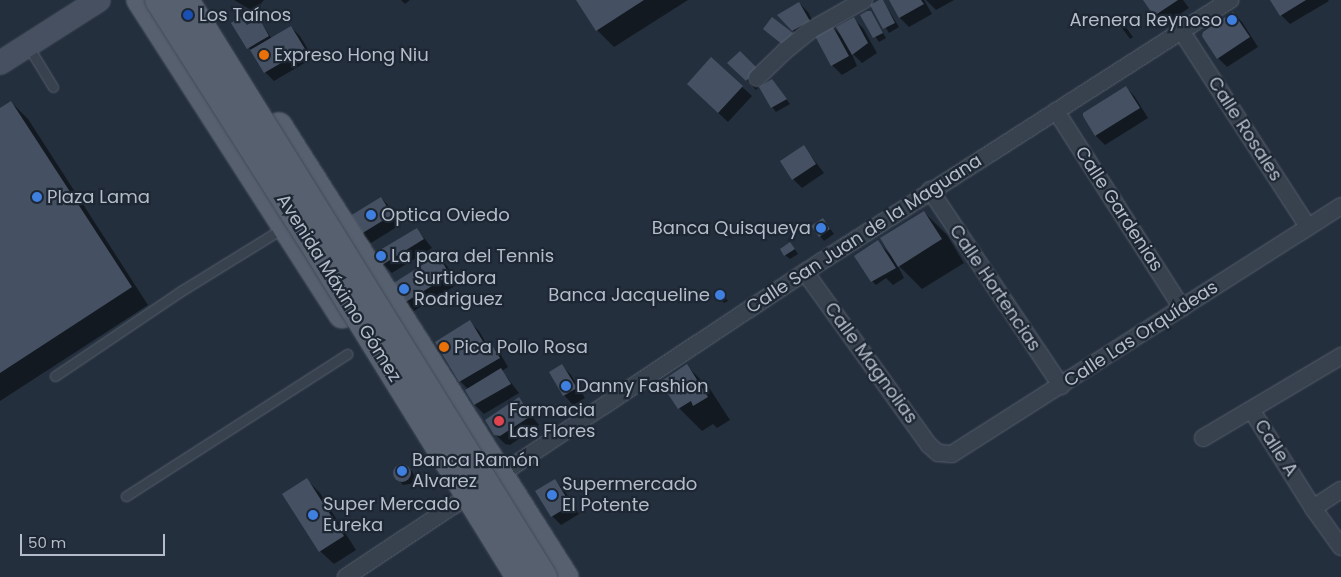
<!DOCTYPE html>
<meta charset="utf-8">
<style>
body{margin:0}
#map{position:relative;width:1341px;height:577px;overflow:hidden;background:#242f3e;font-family:Poppins,sans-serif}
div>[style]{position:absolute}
.shadow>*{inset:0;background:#0007}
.building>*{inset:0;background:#455162}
.round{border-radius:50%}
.roads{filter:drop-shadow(0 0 1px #565f6c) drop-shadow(0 0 1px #565f6c)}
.service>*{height:9px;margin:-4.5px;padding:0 4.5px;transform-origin:4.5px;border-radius:4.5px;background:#38414e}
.minor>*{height:16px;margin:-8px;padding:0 8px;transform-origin:8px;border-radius:8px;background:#38414e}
.secondary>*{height:22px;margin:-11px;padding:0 11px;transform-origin:11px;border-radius:11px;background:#465061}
.primary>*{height:26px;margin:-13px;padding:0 13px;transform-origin:13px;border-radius:13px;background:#56606e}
.bridges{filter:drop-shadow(0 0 1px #414a57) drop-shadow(0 0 1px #414a57)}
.primary-bridge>*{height:26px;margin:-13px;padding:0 13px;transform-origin:13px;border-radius:13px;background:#56606e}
.dots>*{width:14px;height:14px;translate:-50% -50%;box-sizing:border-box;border:2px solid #1d2633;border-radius:50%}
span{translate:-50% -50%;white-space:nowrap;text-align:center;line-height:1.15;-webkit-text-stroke:4.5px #1d2633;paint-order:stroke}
.poi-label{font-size:18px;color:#b4bcc9}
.left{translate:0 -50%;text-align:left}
.right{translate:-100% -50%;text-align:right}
.street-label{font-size:18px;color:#b4bcc9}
.scale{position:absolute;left:20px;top:534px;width:145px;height:22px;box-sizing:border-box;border:2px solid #b4bcc9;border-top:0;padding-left:6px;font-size:15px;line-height:18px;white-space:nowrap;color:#b4bcc9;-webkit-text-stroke:4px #1d2633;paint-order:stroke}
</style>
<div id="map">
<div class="shadow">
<div style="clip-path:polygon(234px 0,264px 0,259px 6px,251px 10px)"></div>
<div style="clip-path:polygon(401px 0,410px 0,405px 4px)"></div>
<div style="clip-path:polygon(578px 0,688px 0,614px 47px,597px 30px)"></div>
<div style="clip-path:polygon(882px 0,899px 27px,889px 33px,872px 5px)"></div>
<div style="clip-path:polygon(890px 0,924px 0,932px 14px,909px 27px,900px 18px)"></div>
<div style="clip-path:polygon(926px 0,954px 0,936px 10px)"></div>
<div style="clip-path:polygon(1144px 0,1183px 0,1189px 8px,1164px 25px)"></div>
<div style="clip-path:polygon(1272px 0,1328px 0,1329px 1px,1290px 24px,1281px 15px)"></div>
<div style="clip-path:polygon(799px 3px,808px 12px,818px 30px,802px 39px,787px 25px)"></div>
<div style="clip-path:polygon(871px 13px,886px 38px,879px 42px,862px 16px)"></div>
<div style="clip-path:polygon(1233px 13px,1242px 22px,1258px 47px,1227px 67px,1218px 58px)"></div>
<div style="clip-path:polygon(241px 18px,248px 26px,259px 19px,272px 39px,291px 27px,300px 36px,313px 58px,274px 81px,265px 72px,233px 23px)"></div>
<div style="clip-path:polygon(854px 19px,863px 28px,877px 53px,862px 63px,851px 52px,857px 66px,842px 75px,832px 65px,816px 35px,832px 26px,843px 37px)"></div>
<div style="clip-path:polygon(1125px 26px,1133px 37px,1130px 39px,1122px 28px)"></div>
<div style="clip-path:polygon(712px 59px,752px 96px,728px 122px,697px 93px)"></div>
<div style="clip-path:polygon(729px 63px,767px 79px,756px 90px)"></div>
<div style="clip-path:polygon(776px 85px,790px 104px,776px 112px,772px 107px)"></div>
<div style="clip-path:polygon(1126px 87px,1135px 97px,1148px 118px,1105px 145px,1096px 136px,1084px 116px)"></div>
<div style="clip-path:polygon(11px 102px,28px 119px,148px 305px,0 401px,0 109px)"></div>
<div style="clip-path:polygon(804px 147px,824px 173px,802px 188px,793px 179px)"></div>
<div style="clip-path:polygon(381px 198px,390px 207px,400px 225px,371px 243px,362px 234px)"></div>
<div style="clip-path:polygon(924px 212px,947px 235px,964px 263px,922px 289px,897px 264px,904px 278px,893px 285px,886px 278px,876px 285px,872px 281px,878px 242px,890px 254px)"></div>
<div style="clip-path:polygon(827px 224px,834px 234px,824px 241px,820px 236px)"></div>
<div style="clip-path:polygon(417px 229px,432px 248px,392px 273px,383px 264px)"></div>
<div style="clip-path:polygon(794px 248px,798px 254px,790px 259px,785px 255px)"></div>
<div style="clip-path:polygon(438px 257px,447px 266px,458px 284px,414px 311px,405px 302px)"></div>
<div style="clip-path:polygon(721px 292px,728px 301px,724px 303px,717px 295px)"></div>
<div style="clip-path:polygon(470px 322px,479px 331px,489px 348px,492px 346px,501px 355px,508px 367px,502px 371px,519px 393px,484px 414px,475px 405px,466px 390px,468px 389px,460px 381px,437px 342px)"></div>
<div style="clip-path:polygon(562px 366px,571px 375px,585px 398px,573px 405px,564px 395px,550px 373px)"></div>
<div style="clip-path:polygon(687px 366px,710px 389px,730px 420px,717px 428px,713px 424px,702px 431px,679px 408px,662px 382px)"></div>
<div style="clip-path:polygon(518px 399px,539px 425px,510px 445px,505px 444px,495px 434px)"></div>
<div style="clip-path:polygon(400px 465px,407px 466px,412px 471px,416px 479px,415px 483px,403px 485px,399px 480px,394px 469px)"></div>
<div style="clip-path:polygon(307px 480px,320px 493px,356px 550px,334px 564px,320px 551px)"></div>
<div style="clip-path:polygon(555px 481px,564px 490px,579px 514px,561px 525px,552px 516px)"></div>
</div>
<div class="building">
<div style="clip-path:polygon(576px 0,644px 0,596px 31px)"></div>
<div style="clip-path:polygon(879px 0,883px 0,895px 23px,883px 29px,870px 5px)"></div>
<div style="clip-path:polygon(889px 0,921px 0,924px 4px,899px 18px)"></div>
<div style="clip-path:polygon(1143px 0,1178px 0,1154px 16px)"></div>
<div style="clip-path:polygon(1270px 0,1306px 0,1280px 16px)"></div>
<div style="clip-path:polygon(799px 2px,810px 21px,792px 31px,777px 15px)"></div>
<div style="clip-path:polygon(867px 11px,871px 11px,883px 33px,873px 38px,860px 15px)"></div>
<div style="clip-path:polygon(1233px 12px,1250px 37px,1217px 59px,1202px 36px,1203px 32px)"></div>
<div style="clip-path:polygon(241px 17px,247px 25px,259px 18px,269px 36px,247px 49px,231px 23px)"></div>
<div style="clip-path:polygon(772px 17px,793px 33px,783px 45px,763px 29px)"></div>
<div style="clip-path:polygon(854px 17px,868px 43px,852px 55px,836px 27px)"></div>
<div style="clip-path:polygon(832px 25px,849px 56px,831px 66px,814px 34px)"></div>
<div style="clip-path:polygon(291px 26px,305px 49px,264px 73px,250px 50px)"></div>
<div style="clip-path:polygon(740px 51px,758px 69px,746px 81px,727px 63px)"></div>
<div style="clip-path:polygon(711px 57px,743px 86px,718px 113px,687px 84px)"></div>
<div style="clip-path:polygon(772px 79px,787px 99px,771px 108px,759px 87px)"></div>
<div style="clip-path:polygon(1126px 86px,1140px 108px,1095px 136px,1083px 116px,1083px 113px)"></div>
<div style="clip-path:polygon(11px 101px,132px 287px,0 373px,0 108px)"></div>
<div style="clip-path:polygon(804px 145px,816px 164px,792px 180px,780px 161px)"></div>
<div style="clip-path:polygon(381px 197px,392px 215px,361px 234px,350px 216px)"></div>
<div style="clip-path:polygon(924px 211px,942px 239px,898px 267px,880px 238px)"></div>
<div style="clip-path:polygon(823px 218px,830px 229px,819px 237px,811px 226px)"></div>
<div style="clip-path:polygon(417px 228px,424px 239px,382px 265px,375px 253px)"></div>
<div style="clip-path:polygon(878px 240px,896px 268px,871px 282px,854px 256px)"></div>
<div style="clip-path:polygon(790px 242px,795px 249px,784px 256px,780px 249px)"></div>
<div style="clip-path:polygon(438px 255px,450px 275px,404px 303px,392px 284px)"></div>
<div style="clip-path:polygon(470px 320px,487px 348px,492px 345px,500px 358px,459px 382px,435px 342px)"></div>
<div style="clip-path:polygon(562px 364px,577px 388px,563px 396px,549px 372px)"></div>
<div style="clip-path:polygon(687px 364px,708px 397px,693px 406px,691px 401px,678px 409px,660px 382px)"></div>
<div style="clip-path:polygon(501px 368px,511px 384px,474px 405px,465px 390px)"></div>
<div style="clip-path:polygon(519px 397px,531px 416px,500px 436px,494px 435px,485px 420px)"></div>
<div class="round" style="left:393px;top:464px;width:18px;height:18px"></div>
<div style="clip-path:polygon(307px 478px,344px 536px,319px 552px,282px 494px)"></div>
<div style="clip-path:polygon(555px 479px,571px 505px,551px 517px,535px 491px)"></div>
</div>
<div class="roads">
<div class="service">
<div style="left:28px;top:46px;width:48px;rotate:58.6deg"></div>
<div style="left:55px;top:376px;width:152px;rotate:-34deg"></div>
<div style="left:181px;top:291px;width:120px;rotate:-31.7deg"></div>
<div style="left:126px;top:496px;width:263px;rotate:-32.7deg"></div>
</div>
<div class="minor">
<div style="left:1182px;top:32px;width:232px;rotate:57.1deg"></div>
<div style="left:757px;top:78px;width:39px;rotate:-44deg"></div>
<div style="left:785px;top:51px;width:33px;rotate:-39deg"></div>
<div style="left:811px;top:30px;width:61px;rotate:-29.5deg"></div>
<div style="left:1056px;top:111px;width:234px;rotate:57.4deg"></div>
<div style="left:930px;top:190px;width:236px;rotate:56.2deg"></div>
<div style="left:805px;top:272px;width:213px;rotate:54.4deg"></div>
<div style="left:929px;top:445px;width:12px;rotate:42deg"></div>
<div style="left:938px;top:453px;width:14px;rotate:4deg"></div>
<div style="left:952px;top:454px;width:461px;rotate:-32.5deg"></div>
<div style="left:1252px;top:411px;width:115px;rotate:57.8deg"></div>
<div style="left:1313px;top:508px;width:48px;rotate:54.3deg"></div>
<div style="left:1203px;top:438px;width:161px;rotate:-30.7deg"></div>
<div style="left:1313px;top:508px;width:33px;rotate:-33deg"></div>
<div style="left:346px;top:577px;width:551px;rotate:-33.6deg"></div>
<div style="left:805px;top:272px;width:505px;rotate:-32.62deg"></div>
</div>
<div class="secondary">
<div style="left:0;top:63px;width:117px;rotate:-32.5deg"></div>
</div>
<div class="primary">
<div style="left:140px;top:0;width:374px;rotate:57.3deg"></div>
<div style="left:279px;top:126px;width:534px;rotate:57.62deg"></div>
</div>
</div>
<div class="bridges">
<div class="primary-bridge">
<div style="left:158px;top:0;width:280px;rotate:57.6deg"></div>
<div style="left:308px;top:236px;width:401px;rotate:58.3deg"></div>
<div style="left:186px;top:0;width:679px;rotate:58.18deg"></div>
</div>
</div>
<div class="dots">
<div style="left:188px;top:15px;background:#1a4fb4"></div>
<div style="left:1232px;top:20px;background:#3f7fe0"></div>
<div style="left:264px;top:55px;background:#e8710a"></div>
<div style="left:37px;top:197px;background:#3f7fe0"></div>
<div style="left:371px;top:215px;background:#3f7fe0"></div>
<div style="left:821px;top:228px;background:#3f7fe0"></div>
<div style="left:381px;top:256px;background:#3f7fe0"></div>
<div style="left:404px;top:289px;background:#3f7fe0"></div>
<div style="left:720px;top:295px;background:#3f7fe0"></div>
<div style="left:444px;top:347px;background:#e8710a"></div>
<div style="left:566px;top:386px;background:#3f7fe0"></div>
<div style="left:499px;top:421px;background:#e0444e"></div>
<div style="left:402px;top:471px;background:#3f7fe0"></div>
<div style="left:552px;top:495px;background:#3f7fe0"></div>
<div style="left:313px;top:515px;background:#3f7fe0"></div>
</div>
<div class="poi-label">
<span class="left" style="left:199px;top:15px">Los Taínos</span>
<span class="right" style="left:1222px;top:20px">Arenera Reynoso</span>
<span class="left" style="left:274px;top:55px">Expreso Hong Niu</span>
<span class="left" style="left:47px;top:197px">Plaza Lama</span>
<span class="left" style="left:381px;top:215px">Optica Oviedo</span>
<span class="right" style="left:811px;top:228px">Banca Quisqueya</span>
<span class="left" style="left:391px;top:256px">La para del Tennis</span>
<span class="left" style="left:414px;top:289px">Surtidora<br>Rodriguez</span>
<span class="right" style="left:710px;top:295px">Banca Jacqueline</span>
<span class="left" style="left:454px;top:347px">Pica Pollo Rosa</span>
<span class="left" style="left:576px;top:386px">Danny Fashion</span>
<span class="left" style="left:509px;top:421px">Farmacia<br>Las Flores</span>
<span class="left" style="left:412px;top:471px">Banca Ramón<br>Alvarez</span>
<span class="left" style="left:562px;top:495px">Supermercado<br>El Potente</span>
<span class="left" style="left:323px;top:515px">Super Mercado<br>Eureka</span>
</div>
<div class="street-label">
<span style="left:1245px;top:129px;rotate:57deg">Calle Rosales</span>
<span style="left:1119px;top:209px;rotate:57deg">Calle Gardenias</span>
<span style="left:864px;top:234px;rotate:-33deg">Calle San Juan de la Maguana</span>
<span style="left:339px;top:288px;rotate:58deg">Avenida Máximo Gómez</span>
<span style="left:995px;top:288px;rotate:56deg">Calle Hortencias</span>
<span style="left:1141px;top:334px;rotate:-33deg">Calle Las Orquídeas</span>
<span style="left:871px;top:363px;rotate:54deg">Calle Magnolias</span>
<span style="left:1276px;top:448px;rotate:57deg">Calle A</span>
</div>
<div class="scale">50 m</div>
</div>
